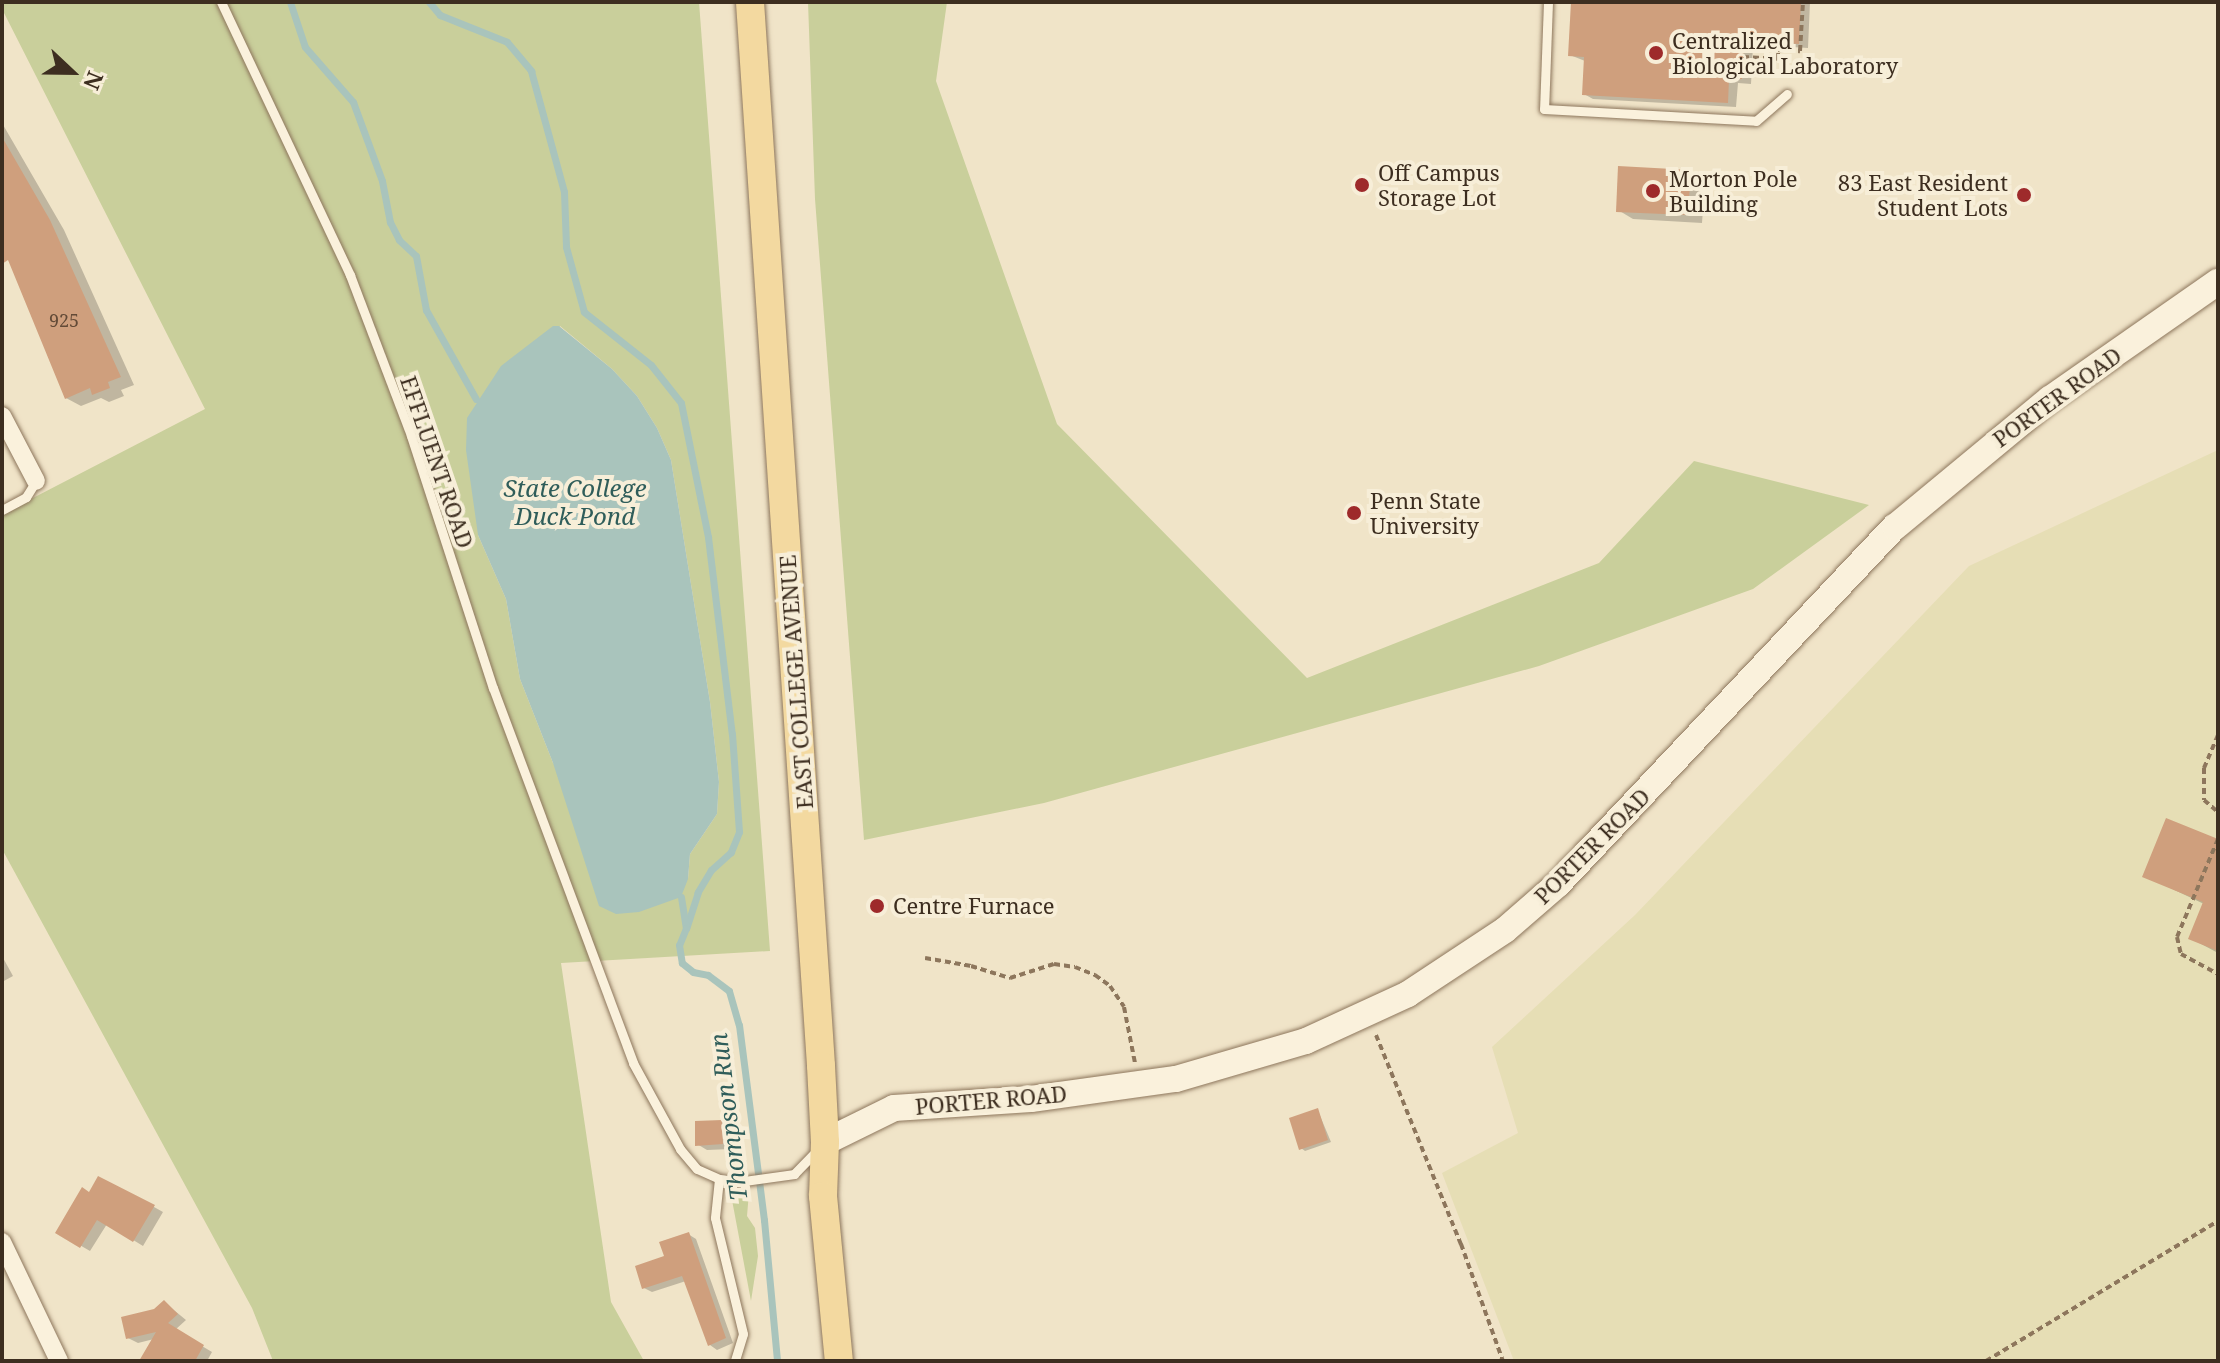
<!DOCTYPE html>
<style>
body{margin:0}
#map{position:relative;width:2220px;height:1363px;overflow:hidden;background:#f0e4c8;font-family:"Noto Serif",serif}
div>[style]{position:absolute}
.farmland>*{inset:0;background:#e6deb5}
.green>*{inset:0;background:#c9cf9b}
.water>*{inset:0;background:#a9c4bc}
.shadow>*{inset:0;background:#0003}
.stream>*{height:7px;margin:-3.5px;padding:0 3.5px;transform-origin:3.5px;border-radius:3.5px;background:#a9c4bc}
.building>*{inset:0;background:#cf9f7d}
.path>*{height:4px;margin-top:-2px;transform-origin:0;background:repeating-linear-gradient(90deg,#8d765c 0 6px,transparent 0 10px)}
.roads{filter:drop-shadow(0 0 2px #8d765c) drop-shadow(0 0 2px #8d765c)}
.lane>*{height:9px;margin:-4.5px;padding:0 4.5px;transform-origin:4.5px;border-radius:4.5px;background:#faf1dc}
.street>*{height:18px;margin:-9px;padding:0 9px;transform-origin:9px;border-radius:9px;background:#faf1dc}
.secondary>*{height:26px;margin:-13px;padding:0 13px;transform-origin:13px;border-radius:13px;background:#faf1dc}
.primary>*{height:28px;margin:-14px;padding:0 14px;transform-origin:14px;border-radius:14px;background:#f3d9a0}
.dots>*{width:22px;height:22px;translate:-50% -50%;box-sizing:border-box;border:4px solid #f7eed8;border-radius:50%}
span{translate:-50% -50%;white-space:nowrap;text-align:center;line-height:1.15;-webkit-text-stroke:8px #f7eed8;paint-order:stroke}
.number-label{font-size:18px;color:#624a37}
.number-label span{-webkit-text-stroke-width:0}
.poi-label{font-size:22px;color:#3d2e20}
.left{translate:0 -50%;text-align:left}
.right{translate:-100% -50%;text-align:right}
.street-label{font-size:22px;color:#3d2e20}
.water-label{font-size:24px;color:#2f5d5a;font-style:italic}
.frame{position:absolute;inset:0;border:4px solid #3d2e20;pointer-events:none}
.north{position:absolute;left:32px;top:32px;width:80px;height:80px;-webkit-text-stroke:6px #f7eed8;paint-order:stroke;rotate:112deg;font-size:22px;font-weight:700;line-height:32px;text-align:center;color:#3d2e20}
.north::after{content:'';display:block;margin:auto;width:28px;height:36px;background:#3d2e20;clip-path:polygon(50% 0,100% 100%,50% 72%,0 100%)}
</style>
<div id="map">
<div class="farmland">
<div style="clip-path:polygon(2218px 450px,2218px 1361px,1514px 1361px,1442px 1173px,1518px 1133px,1492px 1047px,1635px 915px,1969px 566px)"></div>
</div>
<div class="green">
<div style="clip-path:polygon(evenodd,2px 2px,699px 2px,770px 951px,561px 963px,611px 1302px,644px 1361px,273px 1361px,252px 1308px,2px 849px,2px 514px,205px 409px,2px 9px,2px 2px,560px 326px,612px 369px,637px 396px,657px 428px,671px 460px,710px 702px,719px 782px,717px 814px,690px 854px,688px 879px,553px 763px,520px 679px,506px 599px,478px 535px,560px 326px)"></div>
<div style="clip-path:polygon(808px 2px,947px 2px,936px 81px,1057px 424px,1307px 678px,1599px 563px,1694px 461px,1869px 505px,1753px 589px,1539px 666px,1044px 803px,864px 840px,815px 199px)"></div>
<div style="clip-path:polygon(749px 1192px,747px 1216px,755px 1228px,758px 1256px,751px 1301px,732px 1200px)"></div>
</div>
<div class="water">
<div style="clip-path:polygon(553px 326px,559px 326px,612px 369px,637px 396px,657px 428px,671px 460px,710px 702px,719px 782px,717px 814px,690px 854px,688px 879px,681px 897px,639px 912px,616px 914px,599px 906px,553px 763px,520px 679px,506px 599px,478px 535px,466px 450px,467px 418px,501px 366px)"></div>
</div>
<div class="shadow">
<div style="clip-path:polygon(1573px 2px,1810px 2px,1808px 48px,1753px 45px,1751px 84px,1738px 83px,1736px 107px,1593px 99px,1584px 94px,1585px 61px,1570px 55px)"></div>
<div style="clip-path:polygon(2px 123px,64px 230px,134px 385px,121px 390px,124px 396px,109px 402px,101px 398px,81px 406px,66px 398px,12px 264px,2px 253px)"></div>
<div style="clip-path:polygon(1690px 172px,1705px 180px,1702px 223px,1633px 219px,1618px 210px)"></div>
<div style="clip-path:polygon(2218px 841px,2218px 953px,2190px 938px,2204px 904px,2145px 876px)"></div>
<div style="clip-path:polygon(2px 956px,13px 976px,2px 982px)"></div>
<div style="clip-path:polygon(1318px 1111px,1331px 1142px,1305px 1151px,1301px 1148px)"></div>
<div style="clip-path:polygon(722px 1122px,731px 1128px,732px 1149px,707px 1150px,697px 1144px)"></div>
<div style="clip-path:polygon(90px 1194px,154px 1207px,163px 1212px,143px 1246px,107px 1224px,90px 1251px,57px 1232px)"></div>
<div style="clip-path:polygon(688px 1234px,696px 1239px,733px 1343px,717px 1350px,710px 1345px,686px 1281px,652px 1292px,644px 1288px)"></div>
<div style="clip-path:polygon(164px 1302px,186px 1320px,175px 1330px,212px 1352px,207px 1361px,142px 1361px,154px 1339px,138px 1343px,128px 1338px)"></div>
</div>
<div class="stream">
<div style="left:290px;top:2px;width:47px;rotate:71.6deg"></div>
<div style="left:305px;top:47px;width:73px;rotate:48.9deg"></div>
<div style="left:353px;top:102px;width:84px;rotate:69.8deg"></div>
<div style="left:382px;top:181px;width:42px;rotate:79deg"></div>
<div style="left:390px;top:222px;width:20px;rotate:63deg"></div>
<div style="left:399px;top:240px;width:23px;rotate:43deg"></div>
<div style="left:416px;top:256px;width:55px;rotate:79.5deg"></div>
<div style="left:426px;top:310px;width:102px;rotate:60.7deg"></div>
<div style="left:429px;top:2px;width:17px;rotate:50deg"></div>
<div style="left:440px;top:15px;width:72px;rotate:21.9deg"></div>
<div style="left:507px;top:42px;width:38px;rotate:50deg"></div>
<div style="left:531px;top:71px;width:125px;rotate:74.7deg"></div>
<div style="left:564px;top:192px;width:55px;rotate:87.9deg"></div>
<div style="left:566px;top:247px;width:67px;rotate:74.5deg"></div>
<div style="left:584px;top:312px;width:85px;rotate:38.3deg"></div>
<div style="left:651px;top:365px;width:48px;rotate:51.7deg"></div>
<div style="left:681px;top:403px;width:137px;rotate:78.6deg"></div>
<div style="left:708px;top:537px;width:198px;rotate:83.1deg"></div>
<div style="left:732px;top:734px;width:98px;rotate:85.9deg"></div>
<div style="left:739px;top:832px;width:22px;rotate:112deg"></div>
<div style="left:731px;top:852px;width:27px;rotate:138deg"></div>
<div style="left:711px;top:870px;width:26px;rotate:121deg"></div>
<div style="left:698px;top:892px;width:38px;rotate:108deg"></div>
<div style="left:681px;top:897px;width:31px;rotate:81deg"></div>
<div style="left:686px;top:928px;width:18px;rotate:112deg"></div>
<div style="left:679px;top:945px;width:18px;rotate:81deg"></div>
<div style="left:682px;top:963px;width:14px;rotate:39deg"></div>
<div style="left:693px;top:972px;width:15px;rotate:11deg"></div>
<div style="left:708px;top:975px;width:26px;rotate:37deg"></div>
<div style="left:729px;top:991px;width:35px;rotate:74deg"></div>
<div style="left:739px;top:1025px;width:197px;rotate:82.7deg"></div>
<div style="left:764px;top:1220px;width:142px;rotate:84.7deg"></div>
</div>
<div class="building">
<div style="clip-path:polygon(1571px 2px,1801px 2px,1799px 44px,1744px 41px,1742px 79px,1729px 79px,1728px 103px,1582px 95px,1584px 57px,1568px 56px)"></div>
<div style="clip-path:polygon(2px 137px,50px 220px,121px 377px,108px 382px,110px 388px,92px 395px,90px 388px,65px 399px,8px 260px,2px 264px)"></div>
<div style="clip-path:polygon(1618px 166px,1691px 170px,1688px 215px,1616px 212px)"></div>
<div style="clip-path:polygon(2166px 818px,2218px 839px,2218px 951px,2188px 939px,2203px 902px,2142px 877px)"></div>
<div style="clip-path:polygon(1318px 1108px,1328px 1140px,1299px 1150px,1289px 1118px)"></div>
<div style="clip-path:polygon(722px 1120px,723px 1144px,695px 1146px,695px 1121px)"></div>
<div style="clip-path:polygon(98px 1176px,155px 1205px,133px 1242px,97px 1220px,80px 1248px,55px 1233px,82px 1187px,89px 1192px)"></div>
<div style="clip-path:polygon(689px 1232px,726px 1338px,708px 1346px,682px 1276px,642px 1289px,635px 1266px,664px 1256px,659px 1242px)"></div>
<div style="clip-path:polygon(164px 1300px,178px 1314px,168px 1323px,204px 1345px,195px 1361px,139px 1361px,156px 1332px,126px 1339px,121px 1317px,154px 1309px)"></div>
</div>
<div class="path">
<div style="left:1743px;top:57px;width:35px;rotate:3deg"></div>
<div style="left:1778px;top:59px;width:9px;rotate:-90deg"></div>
<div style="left:1778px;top:50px;width:22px;rotate:3deg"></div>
<div style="left:1800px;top:51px;width:49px;rotate:-86.5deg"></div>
<div style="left:2218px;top:735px;width:36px;rotate:113deg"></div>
<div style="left:2204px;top:768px;width:32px;rotate:90deg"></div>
<div style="left:2204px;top:800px;width:18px;rotate:41deg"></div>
<div style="left:2218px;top:839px;width:106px;rotate:112.7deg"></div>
<div style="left:2177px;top:937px;width:17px;rotate:77deg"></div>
<div style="left:2181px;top:954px;width:42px;rotate:28.4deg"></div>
<div style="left:925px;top:958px;width:47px;rotate:9.9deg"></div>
<div style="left:971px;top:966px;width:41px;rotate:17.1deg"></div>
<div style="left:1010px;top:978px;width:46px;rotate:-17.7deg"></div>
<div style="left:1054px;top:964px;width:21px;rotate:8deg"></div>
<div style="left:1075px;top:967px;width:22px;rotate:22deg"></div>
<div style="left:1095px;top:975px;width:19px;rotate:36deg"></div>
<div style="left:1110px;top:986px;width:25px;rotate:56deg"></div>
<div style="left:1124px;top:1007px;width:57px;rotate:78.9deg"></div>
<div style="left:1376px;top:1035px;width:226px;rotate:67.9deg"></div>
<div style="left:1461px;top:1244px;width:124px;rotate:70.3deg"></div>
<div style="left:1986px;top:1361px;width:271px;rotate:-31.1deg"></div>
</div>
<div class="roads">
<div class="lane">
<div style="left:221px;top:2px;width:302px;rotate:64.7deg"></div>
<div style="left:350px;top:275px;width:172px;rotate:69.2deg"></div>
<div style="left:411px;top:436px;width:265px;rotate:72deg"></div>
<div style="left:493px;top:688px;width:400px;rotate:69.5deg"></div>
<div style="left:633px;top:1063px;width:98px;rotate:61.3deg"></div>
<div style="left:680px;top:1149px;width:26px;rotate:50deg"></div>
<div style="left:697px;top:1169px;width:24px;rotate:24deg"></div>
<div style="left:719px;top:1179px;width:18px;rotate:9deg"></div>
<div style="left:737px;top:1182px;width:58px;rotate:-8deg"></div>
<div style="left:794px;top:1174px;width:33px;rotate:-46deg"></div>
<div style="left:1548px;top:2px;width:107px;rotate:92.1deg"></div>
<div style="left:1544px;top:109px;width:212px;rotate:3.2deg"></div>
<div style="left:1756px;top:121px;width:41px;rotate:-41.1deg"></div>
<div style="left:2px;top:510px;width:27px;rotate:-28deg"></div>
<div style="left:26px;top:497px;width:19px;rotate:-58deg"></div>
<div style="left:719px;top:1179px;width:39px;rotate:96deg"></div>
<div style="left:715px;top:1218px;width:119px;rotate:76.4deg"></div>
<div style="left:743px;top:1334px;width:28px;rotate:107deg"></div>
</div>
<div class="street">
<div style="left:2px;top:416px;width:73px;rotate:62.4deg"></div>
<div style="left:2px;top:1242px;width:132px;rotate:64.4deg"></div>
</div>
<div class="secondary">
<div style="left:825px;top:1142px;width:77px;rotate:-26.2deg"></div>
<div style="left:894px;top:1108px;width:137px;rotate:-3.8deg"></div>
<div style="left:1031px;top:1099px;width:146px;rotate:-7.9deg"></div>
<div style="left:1176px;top:1079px;width:135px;rotate:-16.3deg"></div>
<div style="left:1306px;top:1041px;width:112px;rotate:-24.7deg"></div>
<div style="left:1408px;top:994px;width:116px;rotate:-33.4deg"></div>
<div style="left:1505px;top:930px;width:70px;rotate:-41deg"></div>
<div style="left:1558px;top:884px;width:491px;rotate:-46.7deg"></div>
<div style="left:1895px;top:527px;width:201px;rotate:-39.6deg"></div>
<div style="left:2050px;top:399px;width:205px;rotate:-34.9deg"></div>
</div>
<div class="primary">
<div style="left:750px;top:2px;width:1066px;rotate:86.18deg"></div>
<div style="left:821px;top:1066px;width:76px;rotate:87deg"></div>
<div style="left:825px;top:1142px;width:54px;rotate:92.1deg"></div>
<div style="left:823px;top:1196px;width:166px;rotate:84.5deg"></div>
</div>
</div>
<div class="dots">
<div style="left:1656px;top:53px;background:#9e2a2b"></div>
<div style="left:1362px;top:185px;background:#9e2a2b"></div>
<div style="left:1653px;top:191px;background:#9e2a2b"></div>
<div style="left:2024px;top:195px;background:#9e2a2b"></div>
<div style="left:1354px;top:513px;background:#9e2a2b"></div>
<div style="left:877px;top:906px;background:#9e2a2b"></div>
</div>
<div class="number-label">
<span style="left:64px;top:320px">925</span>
</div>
<div class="poi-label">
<span class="left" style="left:1672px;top:53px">Centralized<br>Biological Laboratory</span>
<span class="left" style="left:1378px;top:185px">Off Campus<br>Storage Lot</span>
<span class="left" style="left:1669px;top:191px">Morton Pole<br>Building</span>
<span class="right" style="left:2008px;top:195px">83 East Resident<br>Student Lots</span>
<span class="left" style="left:1370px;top:513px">Penn State<br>University</span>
<span class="left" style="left:893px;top:906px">Centre Furnace</span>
</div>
<div class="street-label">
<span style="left:2057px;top:397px;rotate:-36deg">PORTER ROAD</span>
<span style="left:437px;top:462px;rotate:71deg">EFFLUENT ROAD</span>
<span style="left:796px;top:682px;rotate:-94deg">EAST COLLEGE AVENUE</span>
<span style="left:1592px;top:846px;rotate:-45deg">PORTER ROAD</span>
<span style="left:991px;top:1100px;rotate:-5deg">PORTER ROAD</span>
</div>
<div class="water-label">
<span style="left:575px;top:502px">State College<br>Duck Pond</span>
<span style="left:728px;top:1117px;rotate:-97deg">Thompson Run</span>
</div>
<div class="frame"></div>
<div class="north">N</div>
</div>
